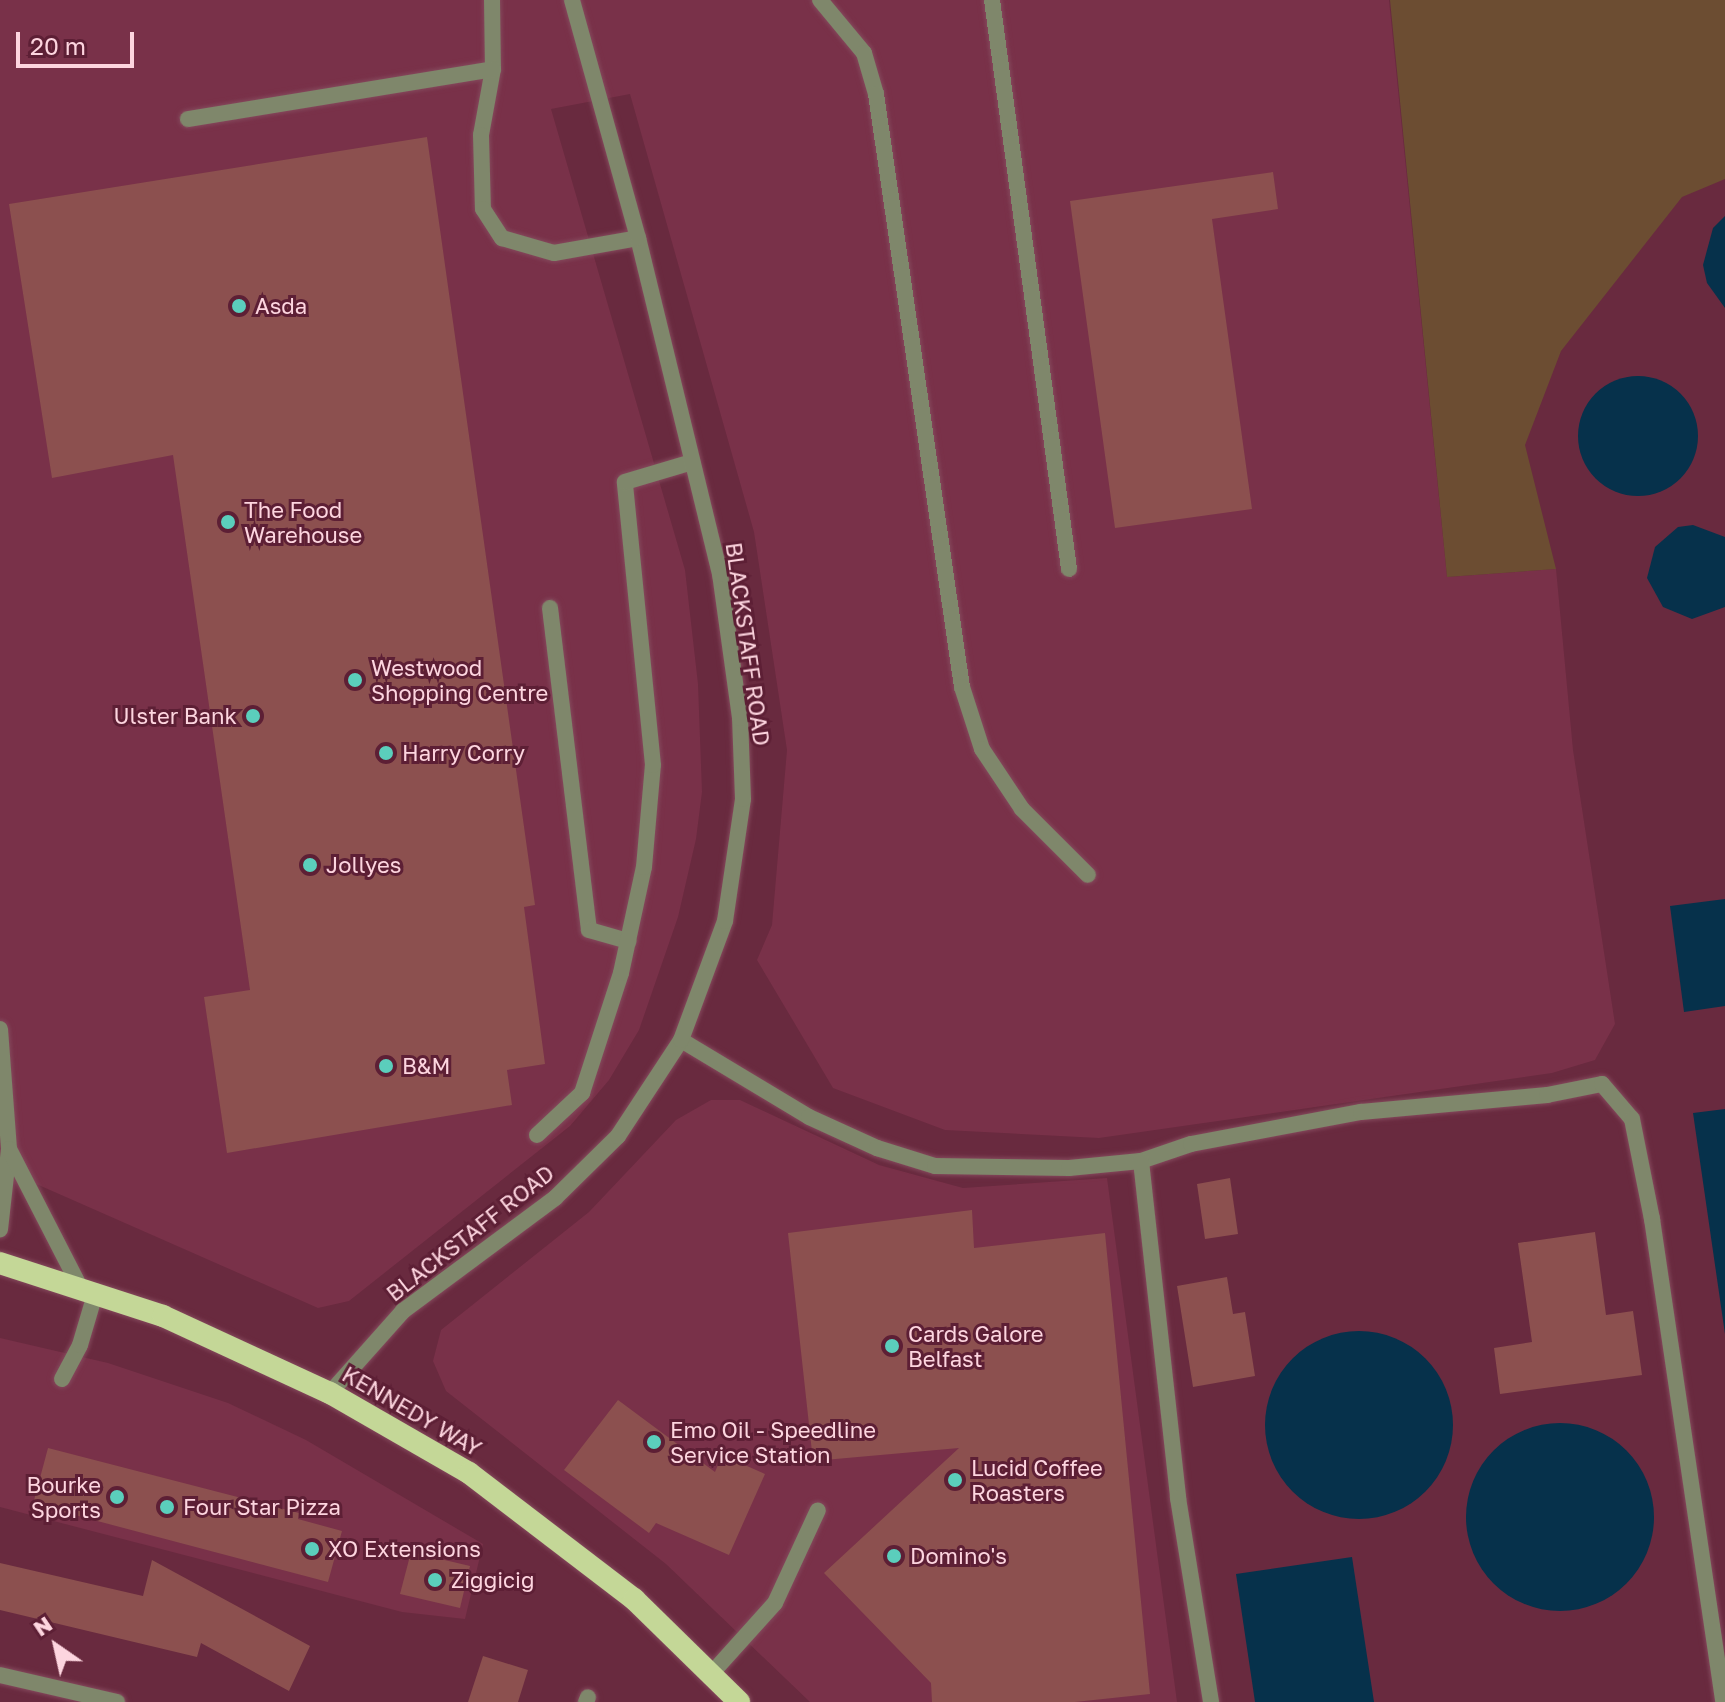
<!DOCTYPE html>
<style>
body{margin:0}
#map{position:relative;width:1725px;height:1702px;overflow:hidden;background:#692a3f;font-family:"Golos Text",sans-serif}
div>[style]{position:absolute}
.built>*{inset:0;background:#793149}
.green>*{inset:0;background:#6c4d32}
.water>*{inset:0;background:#06314b}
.round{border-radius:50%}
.building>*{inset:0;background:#8c504f}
.roads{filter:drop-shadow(0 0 2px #84495c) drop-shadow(0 0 2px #84495c)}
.service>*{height:16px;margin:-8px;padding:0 8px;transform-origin:8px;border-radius:8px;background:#7f876b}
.minor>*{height:16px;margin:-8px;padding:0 8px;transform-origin:8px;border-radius:8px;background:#7f876b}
.trunk>*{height:22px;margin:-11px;padding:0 11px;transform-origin:11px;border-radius:11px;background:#c4d797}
.dots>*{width:22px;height:22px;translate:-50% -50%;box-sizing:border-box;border:4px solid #5d1f35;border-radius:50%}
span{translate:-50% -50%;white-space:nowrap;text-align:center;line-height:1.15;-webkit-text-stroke:6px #5d1f35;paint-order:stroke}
.poi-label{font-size:22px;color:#fdd5df}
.left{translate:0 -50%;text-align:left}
.right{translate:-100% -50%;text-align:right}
.street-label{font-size:22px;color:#fdd5df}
.north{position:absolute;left:16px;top:1606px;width:80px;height:80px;-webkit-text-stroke:6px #5d1f35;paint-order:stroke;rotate:326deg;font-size:22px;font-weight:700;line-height:32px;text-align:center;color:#fdd5df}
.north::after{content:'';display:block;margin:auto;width:28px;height:36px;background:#fdd5df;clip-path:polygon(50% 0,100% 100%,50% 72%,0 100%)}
.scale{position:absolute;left:16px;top:32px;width:118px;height:36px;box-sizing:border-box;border:4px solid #fdd5df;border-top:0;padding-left:10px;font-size:24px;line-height:28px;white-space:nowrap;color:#fdd5df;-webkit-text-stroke:6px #5d1f35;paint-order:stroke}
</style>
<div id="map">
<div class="built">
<div style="clip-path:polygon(0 0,1389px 0,1447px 577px,1556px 569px,1573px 750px,1615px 1024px,1595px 1060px,1552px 1073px,1099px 1138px,945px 1130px,833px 1088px,757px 960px,772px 925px,787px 750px,754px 532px,630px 94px,551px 109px,685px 570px,698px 684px,702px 792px,696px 839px,678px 917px,639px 1030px,609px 1080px,570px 1126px,349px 1301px,318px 1308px,0 1168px)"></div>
<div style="clip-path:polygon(711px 1100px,740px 1100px,879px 1165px,963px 1188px,1107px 1178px,1177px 1702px,810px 1702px,666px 1564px,446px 1391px,433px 1361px,441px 1330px,589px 1212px,676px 1120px)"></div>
<div style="clip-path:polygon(0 1338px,108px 1363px,228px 1403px,306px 1440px,483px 1544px,465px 1619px,402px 1612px,0 1507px)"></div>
</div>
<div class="green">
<div style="clip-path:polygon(1390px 0,1725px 0,1725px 179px,1682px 197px,1561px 351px,1525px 445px,1556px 569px,1447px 577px)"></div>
</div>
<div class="water">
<div style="clip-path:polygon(1725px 216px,1725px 308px,1707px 283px,1703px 265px,1713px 228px)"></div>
<div class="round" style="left:1578px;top:376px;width:120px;height:120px"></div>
<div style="clip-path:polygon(1693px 525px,1725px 537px,1725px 607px,1692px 619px,1663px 607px,1647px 578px,1655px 547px,1678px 527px)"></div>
<div style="clip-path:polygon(1725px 899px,1725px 1006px,1684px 1012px,1670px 906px)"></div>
<div style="clip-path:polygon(1725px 1109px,1725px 1334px,1693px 1113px)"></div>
<div class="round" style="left:1265px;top:1331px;width:188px;height:188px"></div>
<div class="round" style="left:1466px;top:1423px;width:188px;height:188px"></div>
<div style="clip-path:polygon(1352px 1557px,1374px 1702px,1255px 1702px,1236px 1574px)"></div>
</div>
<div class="building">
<div style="clip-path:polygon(427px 137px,535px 905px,524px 907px,545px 1064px,507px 1070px,512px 1105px,227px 1153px,204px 997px,250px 990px,173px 455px,52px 478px,9px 204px)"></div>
<div style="clip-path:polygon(1273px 172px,1278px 209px,1212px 219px,1252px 509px,1115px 528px,1070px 201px)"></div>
<div style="clip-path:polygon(1230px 1178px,1238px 1234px,1205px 1239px,1197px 1184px)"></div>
<div style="clip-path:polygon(972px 1210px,974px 1248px,1105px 1233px,1150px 1694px,1075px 1702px,932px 1702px,931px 1683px,824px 1573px,959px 1448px,813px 1461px,788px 1233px)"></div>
<div style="clip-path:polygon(1595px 1232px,1606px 1315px,1633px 1311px,1642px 1375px,1500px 1394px,1494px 1348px,1532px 1342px,1518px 1243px)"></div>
<div style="clip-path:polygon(1227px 1277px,1233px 1314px,1245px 1312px,1255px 1376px,1193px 1387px,1177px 1286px)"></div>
<div style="clip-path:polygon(618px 1400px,715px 1472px,722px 1455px,765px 1474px,729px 1555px,656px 1523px,649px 1533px,564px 1470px)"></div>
<div style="clip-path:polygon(48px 1448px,299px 1513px,298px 1519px,342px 1531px,328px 1582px,33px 1504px)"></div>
<div style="clip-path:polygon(411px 1552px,470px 1566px,460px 1608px,400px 1594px)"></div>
<div style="clip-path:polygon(152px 1560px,310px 1646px,289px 1691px,201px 1643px,197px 1657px,0 1610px,0 1563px,143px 1596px)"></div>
<div style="clip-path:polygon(483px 1656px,528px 1670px,518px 1702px,468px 1702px)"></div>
</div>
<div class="roads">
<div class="service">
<div style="left:492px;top:0;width:69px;rotate:89.2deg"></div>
<div style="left:493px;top:69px;width:67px;rotate:100.3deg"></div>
<div style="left:481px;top:135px;width:74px;rotate:88.5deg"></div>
<div style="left:483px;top:209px;width:35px;rotate:57deg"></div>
<div style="left:502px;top:238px;width:54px;rotate:16.1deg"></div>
<div style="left:554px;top:253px;width:85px;rotate:-10.1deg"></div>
<div style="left:820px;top:0;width:69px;rotate:50.3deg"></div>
<div style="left:864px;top:53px;width:43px;rotate:73.7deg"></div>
<div style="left:876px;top:94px;width:599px;rotate:81.75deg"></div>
<div style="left:962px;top:687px;width:65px;rotate:72.1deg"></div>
<div style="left:982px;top:749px;width:72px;rotate:56.3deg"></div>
<div style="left:1022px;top:809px;width:93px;rotate:45deg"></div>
<div style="left:992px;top:0;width:574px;rotate:82.29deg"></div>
<div style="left:188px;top:119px;width:309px;rotate:-9.3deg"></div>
<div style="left:550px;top:608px;width:324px;rotate:83.1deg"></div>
<div style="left:589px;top:930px;width:41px;rotate:15.8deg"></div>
<div style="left:0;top:1029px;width:120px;rotate:85.7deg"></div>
<div style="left:9px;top:1149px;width:81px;rotate:96.4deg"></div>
<div style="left:681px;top:1040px;width:149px;rotate:31deg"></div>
<div style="left:809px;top:1117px;width:75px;rotate:24.5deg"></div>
<div style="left:877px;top:1148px;width:61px;rotate:17.2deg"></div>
<div style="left:935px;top:1166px;width:134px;rotate:0.9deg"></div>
<div style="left:1069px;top:1168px;width:72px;rotate:-5.6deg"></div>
<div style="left:1141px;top:1161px;width:53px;rotate:-18.8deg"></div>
<div style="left:1191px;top:1144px;width:173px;rotate:-10.7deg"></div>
<div style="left:1361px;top:1112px;width:187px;rotate:-5.2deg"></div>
<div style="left:1547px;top:1095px;width:56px;rotate:-11.3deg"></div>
<div style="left:1602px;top:1084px;width:46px;rotate:49.4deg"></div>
<div style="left:1632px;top:1119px;width:102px;rotate:78.7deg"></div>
<div style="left:1652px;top:1219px;width:488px;rotate:81.6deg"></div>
<div style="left:537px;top:1135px;width:62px;rotate:-43deg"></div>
<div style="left:582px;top:1093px;width:126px;rotate:-72deg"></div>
<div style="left:621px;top:973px;width:108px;rotate:-77.8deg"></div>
<div style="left:644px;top:867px;width:102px;rotate:-85deg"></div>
<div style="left:653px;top:765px;width:284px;rotate:-95.7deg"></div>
<div style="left:625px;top:482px;width:70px;rotate:-16.6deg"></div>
<div style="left:9px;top:1149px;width:155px;rotate:62.8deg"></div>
<div style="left:1141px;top:1161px;width:339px;rotate:83.7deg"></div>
<div style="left:1178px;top:1498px;width:207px;rotate:80.8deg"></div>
<div style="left:62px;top:1379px;width:38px;rotate:-62deg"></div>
<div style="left:80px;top:1345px;width:56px;rotate:-73.5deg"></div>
<div style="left:712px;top:1673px;width:94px;rotate:-48deg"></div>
<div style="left:775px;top:1603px;width:102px;rotate:-65.2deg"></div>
</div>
<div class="minor">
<div style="left:330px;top:1393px;width:110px;rotate:-48.3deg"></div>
<div style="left:403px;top:1311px;width:189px;rotate:-36.6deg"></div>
<div style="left:555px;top:1198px;width:88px;rotate:-44.5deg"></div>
<div style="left:618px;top:1136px;width:115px;rotate:-56.7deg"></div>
<div style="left:681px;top:1040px;width:127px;rotate:-69.7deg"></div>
<div style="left:725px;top:921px;width:123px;rotate:-81.6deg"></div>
<div style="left:743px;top:799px;width:81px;rotate:-92.1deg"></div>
<div style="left:740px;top:718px;width:145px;rotate:-97.9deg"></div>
<div style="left:720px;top:574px;width:346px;rotate:-103.7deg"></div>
<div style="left:638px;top:238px;width:247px;rotate:-105.5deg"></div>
<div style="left:0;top:1675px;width:120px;rotate:13deg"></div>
<div style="left:586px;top:1702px;width:5px;rotate:-68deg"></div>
</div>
<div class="trunk">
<div style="left:0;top:1263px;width:171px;rotate:18deg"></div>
<div style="left:163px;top:1316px;width:184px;rotate:24.8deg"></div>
<div style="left:330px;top:1393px;width:160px;rotate:29.9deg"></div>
<div style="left:469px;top:1473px;width:208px;rotate:37.4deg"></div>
<div style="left:634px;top:1599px;width:147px;rotate:44.4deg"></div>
</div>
</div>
<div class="dots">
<div style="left:239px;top:306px;background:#5bcebc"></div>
<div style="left:228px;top:522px;background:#5bcebc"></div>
<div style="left:355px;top:680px;background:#5bcebc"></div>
<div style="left:253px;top:716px;background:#5bcebc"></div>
<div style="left:386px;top:753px;background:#5bcebc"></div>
<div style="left:310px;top:865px;background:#5bcebc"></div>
<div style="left:386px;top:1066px;background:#5bcebc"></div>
<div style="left:892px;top:1346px;background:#5bcebc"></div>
<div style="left:654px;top:1442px;background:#5bcebc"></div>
<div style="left:955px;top:1480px;background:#5bcebc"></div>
<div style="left:117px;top:1497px;background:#5bcebc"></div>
<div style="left:167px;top:1507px;background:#5bcebc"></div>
<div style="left:312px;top:1549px;background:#5bcebc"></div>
<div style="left:894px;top:1556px;background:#5bcebc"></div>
<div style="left:435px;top:1580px;background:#5bcebc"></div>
</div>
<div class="poi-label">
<span class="left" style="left:255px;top:306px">Asda</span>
<span class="left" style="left:244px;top:522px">The Food<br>Warehouse</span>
<span class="left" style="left:371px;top:680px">Westwood<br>Shopping Centre</span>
<span class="right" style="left:237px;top:716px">Ulster Bank</span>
<span class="left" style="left:402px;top:753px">Harry Corry</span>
<span class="left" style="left:326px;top:865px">Jollyes</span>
<span class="left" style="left:402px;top:1066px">B&amp;M</span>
<span class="left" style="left:908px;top:1346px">Cards Galore<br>Belfast</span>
<span class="left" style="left:670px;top:1442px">Emo Oil - Speedline<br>Service Station</span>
<span class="left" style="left:971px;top:1480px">Lucid Coffee<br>Roasters</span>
<span class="right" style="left:101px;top:1497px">Bourke<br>Sports</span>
<span class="left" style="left:183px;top:1507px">Four Star Pizza</span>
<span class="left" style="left:328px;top:1549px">XO Extensions</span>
<span class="left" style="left:910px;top:1556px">Domino's</span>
<span class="left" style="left:451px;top:1580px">Ziggicig</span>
</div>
<div class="street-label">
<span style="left:748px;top:644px;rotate:82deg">BLACKSTAFF ROAD</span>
<span style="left:470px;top:1233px;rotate:-38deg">BLACKSTAFF ROAD</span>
<span style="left:412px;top:1411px;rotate:30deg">KENNEDY WAY</span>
</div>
<div class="north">N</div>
<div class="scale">20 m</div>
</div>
